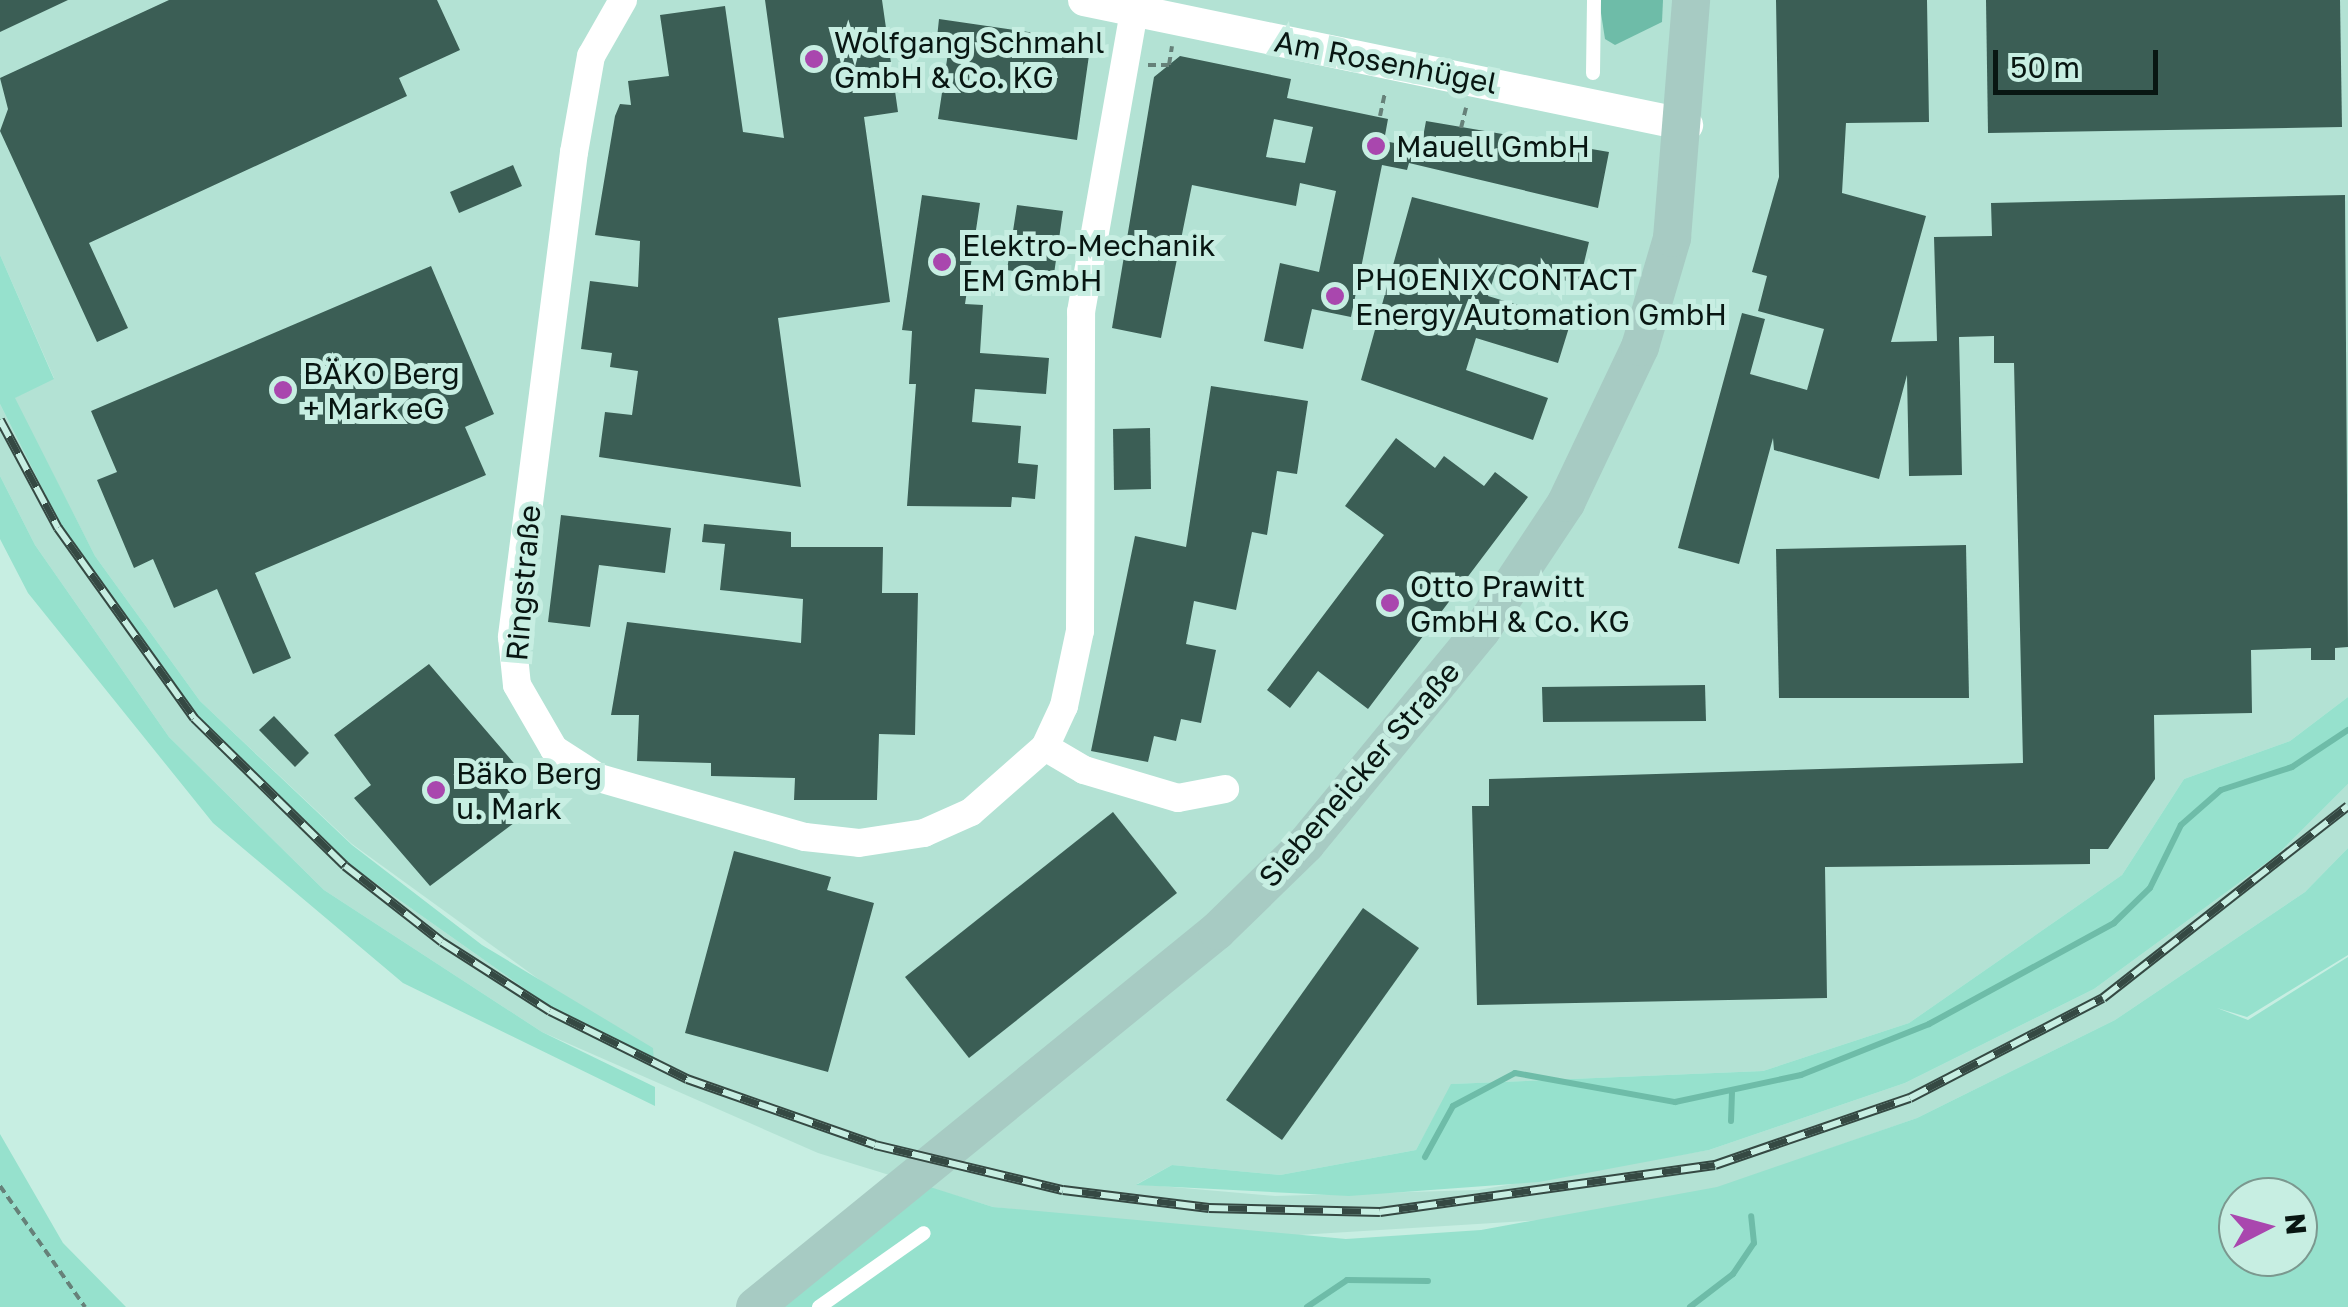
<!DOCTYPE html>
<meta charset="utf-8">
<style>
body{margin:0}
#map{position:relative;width:2348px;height:1307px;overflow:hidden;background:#c7eee2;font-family:"Golos Text",sans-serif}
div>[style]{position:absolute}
.built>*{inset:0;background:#b3e2d4}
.green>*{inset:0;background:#96e1cd}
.water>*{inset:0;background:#6ebca8}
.stream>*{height:6px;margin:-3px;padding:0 3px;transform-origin:3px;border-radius:3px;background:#6ebca8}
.building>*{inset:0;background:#3b5e55}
.path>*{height:4px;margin-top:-2px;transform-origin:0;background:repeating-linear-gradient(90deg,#668179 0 8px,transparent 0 13px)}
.service>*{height:14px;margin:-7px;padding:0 7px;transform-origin:7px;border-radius:7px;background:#fff}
.minor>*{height:28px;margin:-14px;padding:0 14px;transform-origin:14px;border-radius:14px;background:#fff}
.tertiary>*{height:32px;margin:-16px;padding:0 16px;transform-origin:16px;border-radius:16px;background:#fff}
.secondary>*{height:38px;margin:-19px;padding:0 19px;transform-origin:19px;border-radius:19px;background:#a7cbc3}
.rail>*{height:10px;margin-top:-5px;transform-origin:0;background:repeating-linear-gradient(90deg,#c7eee2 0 19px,#354943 0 38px);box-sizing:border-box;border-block:2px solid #354943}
.dots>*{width:28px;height:28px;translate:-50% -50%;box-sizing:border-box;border:5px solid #c7eee2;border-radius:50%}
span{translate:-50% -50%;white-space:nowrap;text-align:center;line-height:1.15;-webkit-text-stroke:10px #c7eee2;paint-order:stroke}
.poi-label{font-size:30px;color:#081612}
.left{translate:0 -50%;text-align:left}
.street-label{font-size:30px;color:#081612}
.north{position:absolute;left:2218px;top:1177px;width:100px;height:100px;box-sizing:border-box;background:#c7eee2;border:2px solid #7b988f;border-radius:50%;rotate:84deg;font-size:28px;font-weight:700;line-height:40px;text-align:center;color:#081612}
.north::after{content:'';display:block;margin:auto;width:35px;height:45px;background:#a947ae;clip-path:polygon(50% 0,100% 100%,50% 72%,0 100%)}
.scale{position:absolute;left:1993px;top:50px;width:165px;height:45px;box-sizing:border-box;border:5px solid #081612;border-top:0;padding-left:12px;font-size:30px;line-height:35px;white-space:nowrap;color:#081612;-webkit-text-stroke:8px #c7eee2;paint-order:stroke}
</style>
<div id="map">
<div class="built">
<div style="clip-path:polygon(0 0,2348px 0,2348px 697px,2290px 741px,2184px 779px,2122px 875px,1909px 1023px,1763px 1071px,1452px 1084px,1416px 1150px,1280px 1175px,1172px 1165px,1137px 1184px,1275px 1196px,1478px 1190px,1709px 1150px,1905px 1083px,2094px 989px,2277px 855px,2348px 784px,2348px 848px,2305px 892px,2115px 1020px,1917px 1118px,1717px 1188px,1543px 1220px,1266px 1237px,993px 1207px,818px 1153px,542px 1032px,324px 890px,169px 737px,35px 545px,0 476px,0 404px,61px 526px,197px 716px,347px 863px,552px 1008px,653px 1062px,352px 844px,200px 701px,95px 556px,14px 398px,54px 378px,0 255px)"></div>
</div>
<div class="green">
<div style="clip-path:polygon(0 255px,54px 379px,15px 398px,95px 556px,200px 701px,352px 845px,482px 945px,653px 1048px,654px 1062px,552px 1008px,347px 863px,197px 716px,61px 526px,0 404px)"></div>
<div style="clip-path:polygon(0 476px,35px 545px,169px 737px,324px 890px,542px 1032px,655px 1087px,655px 1106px,403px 983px,213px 823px,28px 593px,0 539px)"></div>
<div style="clip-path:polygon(2348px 697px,2348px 784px,2277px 855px,2094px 989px,1905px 1083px,1709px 1150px,1539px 1182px,1349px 1196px,1136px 1185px,1172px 1165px,1280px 1175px,1416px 1150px,1451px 1084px,1763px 1071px,1909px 1023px,2122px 875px,2184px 779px,2290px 741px)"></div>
<div style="clip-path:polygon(evenodd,2348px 848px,2348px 955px,2247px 1017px,2217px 1008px,2248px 1020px,2348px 957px,2348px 1307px,782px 1307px,927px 1186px,993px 1207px,1346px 1239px,1481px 1230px,1717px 1187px,1917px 1118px,2115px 1020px,2305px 892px,2348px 848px,2238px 1197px,2298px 1197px,2298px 1257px,2238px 1257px,2238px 1197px)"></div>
<div style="clip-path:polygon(0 1134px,63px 1243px,126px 1307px,0 1307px)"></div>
</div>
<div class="water">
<div style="clip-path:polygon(1599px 0,1663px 0,1662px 22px,1615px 45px,1605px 39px)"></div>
</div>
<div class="stream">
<div style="left:1731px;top:1121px;width:28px;rotate:-88deg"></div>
<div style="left:1425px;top:1157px;width:58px;rotate:-61.2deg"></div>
<div style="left:1453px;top:1106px;width:70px;rotate:-28deg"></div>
<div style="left:1515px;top:1073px;width:163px;rotate:10.3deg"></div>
<div style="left:1675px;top:1102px;width:129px;rotate:-12.1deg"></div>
<div style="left:1801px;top:1075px;width:138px;rotate:-21.7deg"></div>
<div style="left:1929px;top:1024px;width:211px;rotate:-28.6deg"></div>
<div style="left:2114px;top:923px;width:50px;rotate:-44.2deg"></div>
<div style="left:2150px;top:888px;width:70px;rotate:-63.8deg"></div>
<div style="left:2181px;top:825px;width:53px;rotate:-41.2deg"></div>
<div style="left:2221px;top:790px;width:75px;rotate:-17.9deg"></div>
<div style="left:2292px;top:767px;width:67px;rotate:-33.5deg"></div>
<div style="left:1307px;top:1307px;width:48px;rotate:-34deg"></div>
<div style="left:1347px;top:1280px;width:81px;rotate:0.7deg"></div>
<div style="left:1690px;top:1307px;width:54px;rotate:-37.5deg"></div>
<div style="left:1733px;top:1274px;width:37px;rotate:-56deg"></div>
<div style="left:1754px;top:1243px;width:27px;rotate:-96deg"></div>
</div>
<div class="building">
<div style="clip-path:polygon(0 0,68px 0,0 32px)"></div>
<div style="clip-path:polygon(169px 0,437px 0,460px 50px,399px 78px,407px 96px,89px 243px,128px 328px,97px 342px,0 131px,8px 109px,0 78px)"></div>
<div style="clip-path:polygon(765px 0,882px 0,898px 112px,864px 117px,890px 302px,778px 318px,801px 487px,599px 457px,605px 412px,632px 415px,638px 371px,610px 367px,612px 353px,581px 349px,590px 281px,638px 287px,640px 241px,595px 235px,615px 116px,620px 104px,631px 105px,628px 81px,669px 76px,660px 15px,725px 6px,743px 132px,784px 138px)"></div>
<div style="clip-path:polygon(1776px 0,1927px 0,1929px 122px,1846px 123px,1842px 193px,1926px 216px,1891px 342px,1937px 341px,1934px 237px,1992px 236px,1991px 203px,2345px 195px,2348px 647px,2335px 648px,2335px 660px,2311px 660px,2311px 648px,2251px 650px,2252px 713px,2154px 715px,2155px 779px,2108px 849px,2090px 849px,2090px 864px,1825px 867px,1827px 998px,1477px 1005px,1472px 806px,1489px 806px,1489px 779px,2023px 763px,2014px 363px,1994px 363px,1994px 336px,1959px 337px,1962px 475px,1909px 476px,1907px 375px,1879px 479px,1774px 450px,1773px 438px,1739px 564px,1678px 548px,1742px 313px,1765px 319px,1750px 374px,1807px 390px,1824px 329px,1758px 311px,1767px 276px,1752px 272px,1779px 177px)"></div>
<div style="clip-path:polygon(1986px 0,2340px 0,2342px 127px,1988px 133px)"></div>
<div style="clip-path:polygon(939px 19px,1091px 41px,1077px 140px,938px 119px,950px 40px,937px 38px)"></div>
<div style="clip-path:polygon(evenodd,1180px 56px,1291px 79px,1287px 98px,1388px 119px,1384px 141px,1421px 148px,1426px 121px,1609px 152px,1598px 208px,1409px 163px,1407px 170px,1382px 165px,1351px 317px,1312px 309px,1303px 349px,1264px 341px,1280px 263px,1319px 272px,1336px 191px,1300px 183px,1296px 206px,1192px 185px,1161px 338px,1112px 328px,1154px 77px,1180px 56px,1274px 119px,1313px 127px,1305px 163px,1266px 157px,1274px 119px)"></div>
<div style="clip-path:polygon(513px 165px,522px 186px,459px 213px,450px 192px)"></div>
<div style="clip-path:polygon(922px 195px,980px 203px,965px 304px,983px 305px,980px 353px,1049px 358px,1046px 394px,975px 389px,972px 422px,1021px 426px,1018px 463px,1038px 465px,1035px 499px,1012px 497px,1011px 507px,907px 506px,916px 384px,909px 384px,912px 331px,902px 330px)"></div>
<div style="clip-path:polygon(1412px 197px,1589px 242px,1579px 284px,1498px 264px,1488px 296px,1571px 321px,1558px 363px,1476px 338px,1466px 370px,1548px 398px,1533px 440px,1361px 380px)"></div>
<div style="clip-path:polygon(1017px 205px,1063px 211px,1051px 295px,1016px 290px,1019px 272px,1007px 270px)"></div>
<div style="clip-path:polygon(431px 266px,494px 414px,465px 427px,486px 475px,255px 573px,291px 658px,253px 674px,217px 589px,174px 608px,153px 559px,134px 568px,97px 480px,117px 472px,91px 411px)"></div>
<div style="clip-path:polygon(1211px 386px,1308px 401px,1297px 474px,1277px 471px,1267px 535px,1252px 532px,1236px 610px,1194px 601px,1186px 644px,1216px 650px,1201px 723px,1181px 719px,1176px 741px,1154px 736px,1148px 762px,1091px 751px,1135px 536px,1186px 547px)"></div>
<div style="clip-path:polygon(1150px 428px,1151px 489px,1114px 490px,1113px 429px)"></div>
<div style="clip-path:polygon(1396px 438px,1435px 468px,1444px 456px,1484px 486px,1495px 472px,1528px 497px,1368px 709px,1318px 671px,1290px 708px,1267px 690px,1384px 535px,1345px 506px)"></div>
<div style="clip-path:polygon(561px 515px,671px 528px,665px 573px,599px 565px,590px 627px,548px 622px)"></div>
<div style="clip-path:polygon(704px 524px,791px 532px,791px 547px,883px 547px,882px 593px,918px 593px,915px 735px,879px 734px,877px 800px,794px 800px,795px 778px,711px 776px,711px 763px,637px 761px,639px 715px,611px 715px,627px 622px,801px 643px,803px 599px,720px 590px,725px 544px,702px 542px)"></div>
<div style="clip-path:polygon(1966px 545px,1969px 698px,1779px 698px,1776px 549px)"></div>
<div style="clip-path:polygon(429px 664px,519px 769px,502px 782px,526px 814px,430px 886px,354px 798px,371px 785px,334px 735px)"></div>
<div style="clip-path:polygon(1705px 685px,1706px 721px,1543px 722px,1542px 687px)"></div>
<div style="clip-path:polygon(274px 716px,309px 753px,295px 767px,259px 730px)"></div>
<div style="clip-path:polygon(1113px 812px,1177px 893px,969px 1058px,905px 977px)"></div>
<div style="clip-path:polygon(734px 851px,831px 877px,827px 890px,874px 903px,828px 1072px,685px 1033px)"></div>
<div style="clip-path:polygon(1363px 908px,1419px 948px,1282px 1140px,1226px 1100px)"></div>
</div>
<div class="path">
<div style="left:1148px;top:65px;width:21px"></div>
<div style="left:1169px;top:65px;width:19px;rotate:-81deg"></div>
<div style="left:1380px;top:116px;width:25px;rotate:-78deg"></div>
<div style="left:1461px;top:128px;width:21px;rotate:-76deg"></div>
<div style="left:0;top:1186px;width:148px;rotate:54.9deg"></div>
</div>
<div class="service">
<div style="left:1593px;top:73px;width:73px;rotate:-89.2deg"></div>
<div style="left:819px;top:1307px;width:128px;rotate:-35.2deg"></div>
</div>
<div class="minor">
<div style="left:623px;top:0;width:64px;rotate:119.7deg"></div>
<div style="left:591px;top:56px;width:97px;rotate:100deg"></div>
<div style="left:574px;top:152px;width:489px;rotate:97.3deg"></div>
<div style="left:512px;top:637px;width:48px;rotate:84.1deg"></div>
<div style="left:517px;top:685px;width:74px;rotate:60deg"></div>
<div style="left:554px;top:749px;width:54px;rotate:32.8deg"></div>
<div style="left:599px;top:778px;width:214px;rotate:16deg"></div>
<div style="left:805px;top:837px;width:54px;rotate:6.3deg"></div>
<div style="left:859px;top:843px;width:66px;rotate:-8.7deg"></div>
<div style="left:924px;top:833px;width:51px;rotate:-24.1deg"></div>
<div style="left:971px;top:812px;width:98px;rotate:-41.3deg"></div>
<div style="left:1045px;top:747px;width:45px;rotate:-65.1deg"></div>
<div style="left:1064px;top:706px;width:77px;rotate:-78deg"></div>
<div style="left:1080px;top:631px;width:319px;rotate:-89.8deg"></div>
<div style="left:1081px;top:312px;width:305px;rotate:-80deg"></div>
<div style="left:1045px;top:747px;width:45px;rotate:30.5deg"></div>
<div style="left:1084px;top:770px;width:98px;rotate:16.6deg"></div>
<div style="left:1178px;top:798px;width:48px;rotate:-10.8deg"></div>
</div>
<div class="tertiary">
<div style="left:1084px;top:0;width:616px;rotate:11.71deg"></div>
</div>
<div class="secondary">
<div style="left:755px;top:1307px;width:596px;rotate:-39.14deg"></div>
<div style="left:1217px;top:931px;width:124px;rotate:-44.3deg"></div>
<div style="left:1306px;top:844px;width:276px;rotate:-50.6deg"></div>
<div style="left:1481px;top:631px;width:154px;rotate:-56.4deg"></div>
<div style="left:1566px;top:503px;width:173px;rotate:-64.6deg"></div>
<div style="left:1640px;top:347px;width:114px;rotate:-73.6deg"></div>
<div style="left:1672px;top:238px;width:239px;rotate:-85.4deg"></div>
</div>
<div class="rail">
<div style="left:0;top:420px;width:123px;rotate:61.8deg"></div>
<div style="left:58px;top:528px;width:234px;rotate:54.4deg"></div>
<div style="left:194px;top:718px;width:211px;rotate:44.4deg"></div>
<div style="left:345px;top:866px;width:123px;rotate:38.1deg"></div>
<div style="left:442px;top:942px;width:128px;rotate:32.6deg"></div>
<div style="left:550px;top:1011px;width:153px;rotate:26.4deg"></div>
<div style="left:687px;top:1079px;width:199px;rotate:19.3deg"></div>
<div style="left:875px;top:1145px;width:193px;rotate:13.5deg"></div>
<div style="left:1063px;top:1190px;width:147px;rotate:7deg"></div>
<div style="left:1209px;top:1208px;width:171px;rotate:1.3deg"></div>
<div style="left:1380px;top:1212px;width:338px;rotate:-8deg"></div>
<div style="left:1715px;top:1165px;width:206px;rotate:-19deg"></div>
<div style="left:1910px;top:1098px;width:217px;rotate:-27.4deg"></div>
<div style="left:2103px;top:998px;width:311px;rotate:-38.1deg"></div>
</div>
<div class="dots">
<div style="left:814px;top:59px;background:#a947ae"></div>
<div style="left:1376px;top:146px;background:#a947ae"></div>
<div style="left:942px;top:262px;background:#a947ae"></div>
<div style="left:1335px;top:296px;background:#a947ae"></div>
<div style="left:283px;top:390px;background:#a947ae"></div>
<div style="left:1390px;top:603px;background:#a947ae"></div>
<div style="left:436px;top:790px;background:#a947ae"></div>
</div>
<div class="poi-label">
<span class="left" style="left:834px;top:59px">Wolfgang Schmahl<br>GmbH &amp; Co. KG</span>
<span class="left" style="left:1396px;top:146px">Mauell GmbH</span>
<span class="left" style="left:962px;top:262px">Elektro-Mechanik<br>EM GmbH</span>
<span class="left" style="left:1355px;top:296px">PHOENIX CONTACT<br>Energy Automation GmbH</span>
<span class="left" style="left:303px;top:390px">BÄKO Berg<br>+ Mark eG</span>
<span class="left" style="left:1410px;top:603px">Otto Prawitt<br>GmbH &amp; Co. KG</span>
<span class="left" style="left:456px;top:790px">Bäko Berg<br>u. Mark</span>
</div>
<div class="street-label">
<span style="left:1386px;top:62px;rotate:11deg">Am Rosenhügel</span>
<span style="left:523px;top:583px;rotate:-85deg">Ringstraße</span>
<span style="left:1359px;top:774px;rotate:-49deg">Siebeneicker Straße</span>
</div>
<div class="north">N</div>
<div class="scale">50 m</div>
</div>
